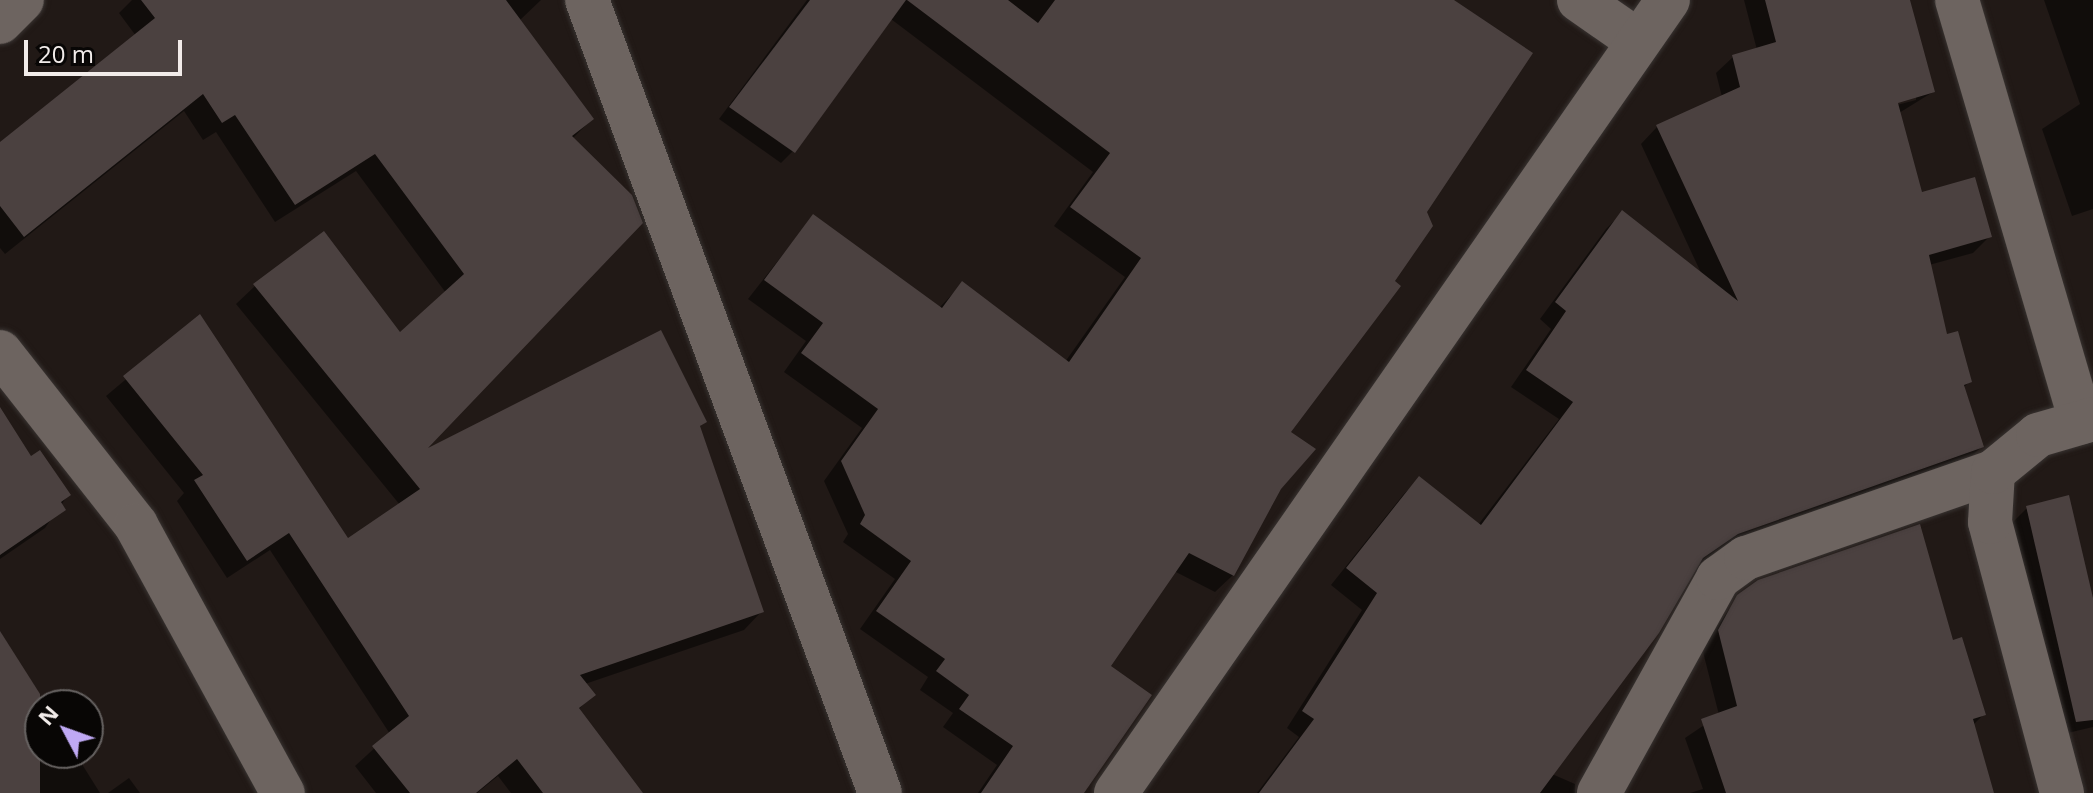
<!DOCTYPE html>
<style>
body{margin:0}
#map{position:relative;width:2093px;height:793px;overflow:hidden;background:#211916;font-family:"Open Sans",sans-serif}
div>[style]{position:absolute}
.shadow>*{inset:0;background:#0007}
.building>*{inset:0;background:#4b4140}
.roads{filter:drop-shadow(0 0 2px #383331) drop-shadow(0 0 2px #383331)}
.minor>*{height:44px;margin:-22px;padding:0 22px;transform-origin:22px;border-radius:22px;background:#6d6460}
span{translate:-50% -50%;white-space:nowrap;text-align:center;line-height:1.15;-webkit-text-stroke:6px #080605;paint-order:stroke}
.north{position:absolute;left:24px;top:689px;width:80px;height:80px;box-sizing:border-box;background:#080605;border:2px solid #666261;border-radius:50%;rotate:311deg;font-size:22px;font-weight:700;line-height:32px;text-align:center;color:#f2ecea}
.north::after{content:'';display:block;margin:auto;width:28px;height:36px;background:#bfa9f4;clip-path:polygon(50% 0,100% 100%,50% 72%,0 100%)}
.scale{position:absolute;left:24px;top:40px;width:158px;height:36px;box-sizing:border-box;border:4px solid #f2ecea;border-top:0;padding-left:10px;font-size:24px;line-height:28px;white-space:nowrap;color:#f2ecea;-webkit-text-stroke:6px #080605;paint-order:stroke}
</style>
<div id="map">
<div class="shadow">
<div style="clip-path:polygon(132px 0,541px 0,519px 21px,592px 119px,572px 139px,419px 453px,705px 422px,699px 427px,762px 611px,744px 630px,585px 684px,593px 694px,578px 710px,641px 793px,511px 793px,498px 776px,477px 793px,376px 793px,355px 766px,390px 734px,270px 550px,227px 578px,177px 501px,184px 493px,106px 396px,200px 317px,348px 540px,400px 505px,236px 304px,255px 286px,400px 335px,446px 293px,356px 171px,275px 222px,216px 132px,203px 140px,184px 111px,5px 254px,0 248px,0 145px,136px 36px,119px 13px)"></div>
<div style="clip-path:polygon(807px 0,855px 0,793px 151px,781px 163px,719px 119px)"></div>
<div style="clip-path:polygon(899px 0,1451px 0,1424px 212px,1289px 432px,1279px 488px,1233px 575px,1215px 592px,1174px 571px,1108px 666px,1081px 793px,978px 793px,997px 765px,943px 727px,953px 713px,920px 690px,928px 677px,860px 629px,895px 579px,843px 542px,848px 534px,824px 481px,862px 428px,784px 372px,806px 341px,748px 299px,813px 216px,939px 308px,962px 284px,1065px 362px,1125px 277px,1054px 226px,1093px 172px,887px 16px)"></div>
<div style="clip-path:polygon(evenodd,1744px 0,1904px 0,1933px 92px,1899px 113px,1921px 195px,1990px 236px,1973px 253px,1929px 265px,1945px 337px,1969px 382px,1963px 388px,1981px 447px,1965px 463px,1719px 550px,1696px 566px,1552px 774px,1575px 784px,1575px 793px,1257px 793px,1299px 737px,1287px 728px,1362px 610px,1331px 585px,1403px 495px,1419px 478px,1478px 525px,1559px 419px,1511px 387px,1551px 329px,1540px 319px,1606px 229px,1622px 213px,1702px 275px,1641px 144px,1657px 127px,1722px 97px,1716px 73px,1733px 57px,1757px 50px,1744px 0,1916px 96px,1916px 100px,1889px 107px,1888px 103px,1916px 96px)"></div>
<div style="clip-path:polygon(2044px 0,2093px 0,2093px 209px,2072px 216px,2042px 129px,2080px 104px)"></div>
<div style="clip-path:polygon(0 411px,30px 459px,68px 495px,45px 528px,0 559px)"></div>
<div style="clip-path:polygon(2027px 508px,2093px 606px,2093px 727px,2059px 735px,2010px 525px)"></div>
<div style="clip-path:polygon(1738px 597px,1952px 642px,1984px 714px,1973px 725px,1992px 793px,1690px 793px,1703px 789px,1685px 738px,1719px 715px,1702px 648px)"></div>
<div style="clip-path:polygon(15px 658px,45px 705px,40px 753px,75px 753px,100px 793px,0 793px,0 668px)"></div>
<div style="clip-path:polygon(129px 778px,140px 793px,108px 793px)"></div>
</div>
<div class="building">
<div style="clip-path:polygon(141px 0,506px 0,594px 119px,572px 136px,632px 195px,643px 223px,428px 448px,661px 330px,707px 422px,700px 426px,764px 612px,580px 675px,596px 695px,579px 708px,643px 793px,543px 793px,517px 759px,476px 793px,410px 793px,372px 746px,409px 716px,289px 533px,247px 561px,194px 480px,203px 475px,123px 376px,200px 314px,348px 538px,420px 489px,253px 284px,324px 231px,400px 332px,464px 274px,375px 154px,295px 205px,235px 115px,222px 123px,203px 94px,24px 237px,0 206px,0 142px,155px 18px)"></div>
<div style="clip-path:polygon(810px 0,906px 0,795px 153px,729px 107px)"></div>
<div style="clip-path:polygon(907px 0,1008px 0,1038px 23px,1055px 0,1454px 0,1533px 53px,1427px 212px,1433px 226px,1395px 281px,1401px 286px,1291px 432px,1316px 449px,1281px 489px,1234px 576px,1189px 553px,1111px 666px,1152px 695px,1084px 793px,981px 793px,1013px 746px,959px 709px,969px 695px,936px 671px,945px 659px,876px 611px,911px 561px,860px 524px,865px 515px,841px 461px,878px 409px,801px 353px,823px 323px,764px 280px,813px 214px,942px 308px,962px 281px,1069px 362px,1141px 258px,1070px 207px,1110px 153px)"></div>
<div style="clip-path:polygon(1765px 0,1910px 0,1935px 92px,1898px 103px,1922px 192px,1975px 177px,1992px 237px,1929px 255px,1947px 334px,1958px 331px,1972px 382px,1964px 385px,1984px 447px,1738px 534px,1703px 558px,1659px 633px,1540px 793px,1259px 793px,1314px 719px,1302px 711px,1377px 593px,1346px 568px,1419px 476px,1481px 525px,1573px 402px,1526px 370px,1566px 311px,1555px 302px,1622px 210px,1738px 301px,1656px 125px,1740px 87px,1732px 55px,1776px 42px)"></div>
<div style="clip-path:polygon(0 407px,31px 456px,40px 450px,71px 495px,61px 502px,66px 510px,0 555px)"></div>
<div style="clip-path:polygon(2069px 495px,2093px 598px,2093px 720px,2076px 722px,2026px 506px)"></div>
<div style="clip-path:polygon(1920px 524px,1953px 640px,1962px 637px,1986px 715px,1973px 719px,1994px 793px,1726px 793px,1701px 719px,1737px 706px,1718px 630px,1737px 595px,1758px 580px)"></div>
<div style="clip-path:polygon(0 631px,40px 694px,40px 793px,0 793px)"></div>
</div>
<div class="roads">
<div class="minor">
<div style="left:587px;top:0;width:845px;rotate:69.72deg"></div>
<div style="left:1579px;top:0;width:72px;rotate:34.8deg"></div>
<div style="left:1957px;top:0;width:440px;rotate:73.6deg"></div>
<div style="left:0;top:22px;width:31px;rotate:-45deg"></div>
<div style="left:0;top:352px;width:220px;rotate:51.8deg"></div>
<div style="left:136px;top:525px;width:306px;rotate:61.3deg"></div>
<div style="left:1116px;top:793px;width:966px;rotate:-55.16deg"></div>
<div style="left:1599px;top:793px;width:246px;rotate:-61deg"></div>
<div style="left:1718px;top:578px;width:34px;rotate:-36deg"></div>
<div style="left:1746px;top:558px;width:262px;rotate:-19.2deg"></div>
<div style="left:2062px;top:793px;width:280px;rotate:-104.9deg"></div>
<div style="left:1990px;top:522px;width:50px;rotate:-86.6deg"></div>
<div style="left:1993px;top:472px;width:58px;rotate:-39.4deg"></div>
<div style="left:2038px;top:435px;width:57px;rotate:-16.2deg"></div>
</div>
</div>
<div class="north">N</div>
<div class="scale">20 m</div>
</div>
